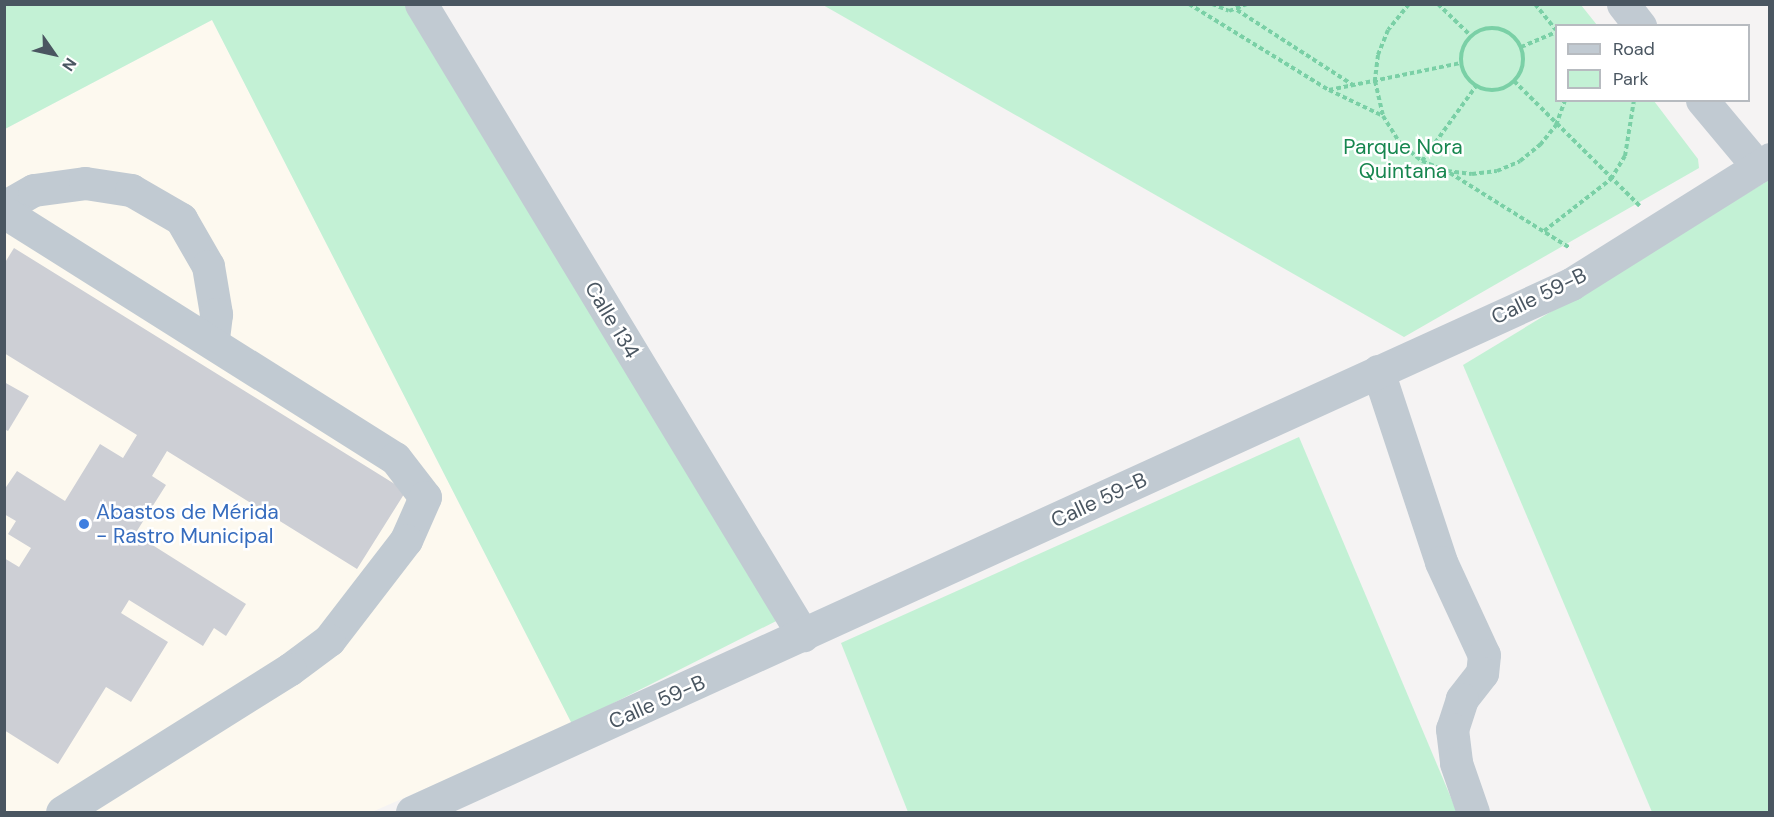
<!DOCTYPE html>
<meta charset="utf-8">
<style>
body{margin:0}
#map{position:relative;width:1774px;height:817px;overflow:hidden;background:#f5f3f3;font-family:"DM Sans",sans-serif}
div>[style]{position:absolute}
.commercial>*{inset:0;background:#fdf9ef}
.green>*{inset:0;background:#c3f1d5}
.building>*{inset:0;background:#cdcfd5}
.path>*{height:4px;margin-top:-2px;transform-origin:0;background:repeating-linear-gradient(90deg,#7ad0a6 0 4.5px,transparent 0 7.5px)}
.path>.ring{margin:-2px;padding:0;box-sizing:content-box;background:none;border:4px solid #7ad0a6;border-radius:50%}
.minor>*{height:33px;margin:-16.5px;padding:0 16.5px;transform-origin:16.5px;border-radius:16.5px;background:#c1cad2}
.dots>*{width:16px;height:16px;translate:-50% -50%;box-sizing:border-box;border:3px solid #fff;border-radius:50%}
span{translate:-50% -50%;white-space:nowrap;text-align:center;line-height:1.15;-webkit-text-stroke:5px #fff;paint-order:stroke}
.park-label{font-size:21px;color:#17864f}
.street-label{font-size:21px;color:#4a5661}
.shop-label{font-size:21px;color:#366cbe}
.left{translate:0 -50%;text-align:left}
.frame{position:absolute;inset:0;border:6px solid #4a5661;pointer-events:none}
.legend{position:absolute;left:1555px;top:24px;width:195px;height:78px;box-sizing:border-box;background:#fff;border:2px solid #b7bbc0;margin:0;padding:8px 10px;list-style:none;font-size:18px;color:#4a5661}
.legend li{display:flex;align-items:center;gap:12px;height:30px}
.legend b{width:30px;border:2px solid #b7bbc0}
.north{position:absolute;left:24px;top:24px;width:60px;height:60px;-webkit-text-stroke:4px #fff;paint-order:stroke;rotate:124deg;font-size:16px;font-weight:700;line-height:24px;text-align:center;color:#4a5661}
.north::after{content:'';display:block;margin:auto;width:21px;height:27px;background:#4a5661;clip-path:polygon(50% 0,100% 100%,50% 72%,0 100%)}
</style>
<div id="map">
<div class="commercial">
<div style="clip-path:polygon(212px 20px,572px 724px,372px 812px,5px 812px,5px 129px)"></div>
</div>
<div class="green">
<div style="clip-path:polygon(5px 5px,421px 5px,790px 614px,572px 724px,212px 20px,5px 129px)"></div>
<div style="clip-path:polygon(823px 5px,1581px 5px,1597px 25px,1556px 26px,1556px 100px,1654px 101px,1698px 159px,1699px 168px,1404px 337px)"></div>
<div style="clip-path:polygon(1769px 180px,1769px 812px,1652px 812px,1463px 365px)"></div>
<div style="clip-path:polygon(1299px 437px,1457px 812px,908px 812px,841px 643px)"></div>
</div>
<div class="building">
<div style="clip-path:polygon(14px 248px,406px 491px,357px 569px,167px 451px,152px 476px,166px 485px,135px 534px,246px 604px,226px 636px,214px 628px,203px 646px,129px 600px,121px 613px,168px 642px,131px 702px,106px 687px,58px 764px,4px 730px,4px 558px,19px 567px,31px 548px,8px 534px,16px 521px,4px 514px,4px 490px,17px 471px,65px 501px,100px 444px,123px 458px,137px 435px,4px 353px,4px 264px)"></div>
<div style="clip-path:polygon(4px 382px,29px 396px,8px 431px,4px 429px)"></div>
</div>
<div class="path">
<div style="left:1189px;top:4px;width:164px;rotate:31.6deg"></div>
<div style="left:1329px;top:90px;width:60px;rotate:25.7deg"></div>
<div style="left:1212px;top:4px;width:18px;rotate:22deg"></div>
<div style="left:1229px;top:11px;width:19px;rotate:-21deg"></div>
<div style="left:1409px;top:4px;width:33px;rotate:129deg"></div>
<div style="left:1388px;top:30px;width:27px;rotate:112deg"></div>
<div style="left:1378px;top:55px;width:26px;rotate:97deg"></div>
<div style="left:1375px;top:81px;width:36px;rotate:77deg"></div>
<div style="left:1383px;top:116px;width:31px;rotate:58deg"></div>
<div style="left:1399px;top:142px;width:30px;rotate:40deg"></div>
<div style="left:1422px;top:161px;width:27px;rotate:22deg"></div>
<div style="left:1447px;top:171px;width:25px;rotate:7deg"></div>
<div style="left:1472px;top:174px;width:25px;rotate:-7deg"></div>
<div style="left:1497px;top:171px;width:25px;rotate:-23deg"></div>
<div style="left:1520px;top:161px;width:26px;rotate:-39deg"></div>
<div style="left:1540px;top:145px;width:26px;rotate:-51deg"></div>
<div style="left:1556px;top:125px;width:27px;rotate:-70deg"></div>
<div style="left:1438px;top:4px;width:46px;rotate:44.1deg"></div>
<div style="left:1535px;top:4px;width:33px;rotate:51deg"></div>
<div style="left:1237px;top:10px;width:138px;rotate:32.9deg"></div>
<div class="ring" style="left:1461px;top:28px;width:58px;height:58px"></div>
<div style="left:1521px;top:47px;width:38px;rotate:-23deg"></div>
<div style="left:1514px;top:81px;width:177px;rotate:44.8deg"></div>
<div style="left:1329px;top:90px;width:135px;rotate:-11.6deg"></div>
<div style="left:1422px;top:161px;width:92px;rotate:-54.2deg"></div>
<div style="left:1450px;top:173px;width:142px;rotate:32deg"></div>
<div style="left:1544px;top:231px;width:85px;rotate:-37.8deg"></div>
<div style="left:1611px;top:179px;width:27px;rotate:-59deg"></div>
<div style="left:1625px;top:156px;width:57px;rotate:-80.9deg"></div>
</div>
<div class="minor">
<div style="left:421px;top:4px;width:738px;rotate:58.81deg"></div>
<div style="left:1623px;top:4px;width:28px;rotate:52deg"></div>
<div style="left:1702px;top:100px;width:87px;rotate:50.1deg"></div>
<div style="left:4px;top:207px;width:34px;rotate:-30deg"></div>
<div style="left:34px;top:190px;width:51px;rotate:-7.8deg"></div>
<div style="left:85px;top:183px;width:47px;rotate:8.7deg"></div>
<div style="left:131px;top:190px;width:58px;rotate:30.1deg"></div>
<div style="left:181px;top:219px;width:54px;rotate:60.1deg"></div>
<div style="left:208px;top:266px;width:49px;rotate:80.5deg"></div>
<div style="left:216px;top:314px;width:26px;rotate:97deg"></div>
<div style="left:4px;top:212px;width:462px;rotate:32.2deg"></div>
<div style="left:395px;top:458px;width:49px;rotate:52.4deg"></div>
<div style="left:425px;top:497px;width:47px;rotate:113.8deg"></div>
<div style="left:406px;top:540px;width:126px;rotate:127.6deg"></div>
<div style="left:329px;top:640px;width:49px;rotate:143.4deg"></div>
<div style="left:290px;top:669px;width:269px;rotate:147.9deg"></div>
<div style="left:1378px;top:371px;width:201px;rotate:71.7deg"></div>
<div style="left:1441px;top:562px;width:102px;rotate:65.2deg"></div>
<div style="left:1484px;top:655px;width:18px;rotate:96deg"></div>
<div style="left:1482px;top:673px;width:33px;rotate:128deg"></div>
<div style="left:1462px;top:699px;width:32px;rotate:108deg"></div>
<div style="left:1452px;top:729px;width:34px;rotate:83deg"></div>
<div style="left:1456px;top:763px;width:52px;rotate:70.9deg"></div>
<div style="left:412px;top:812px;width:1274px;rotate:-24.49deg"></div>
<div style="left:1571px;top:284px;width:235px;rotate:-32.1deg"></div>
</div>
<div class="dots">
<div style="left:84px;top:524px;background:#3f7fe0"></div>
</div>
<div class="park-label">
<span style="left:1403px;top:159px">Parque Nora<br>Quintana</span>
</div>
<div class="street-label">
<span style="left:1539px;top:296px;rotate:-26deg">Calle 59-B</span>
<span style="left:612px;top:320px;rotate:59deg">Calle 134</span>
<span style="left:1099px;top:500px;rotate:-25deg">Calle 59-B</span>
<span style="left:657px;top:702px;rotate:-24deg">Calle 59-B</span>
</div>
<div class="shop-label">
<span class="left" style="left:96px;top:524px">Abastos de Mérida<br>- Rastro Municipal</span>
</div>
<div class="frame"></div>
<ul class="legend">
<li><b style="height:8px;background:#c1cad2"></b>Road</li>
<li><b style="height:16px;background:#c3f1d5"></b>Park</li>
</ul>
<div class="north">N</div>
</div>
